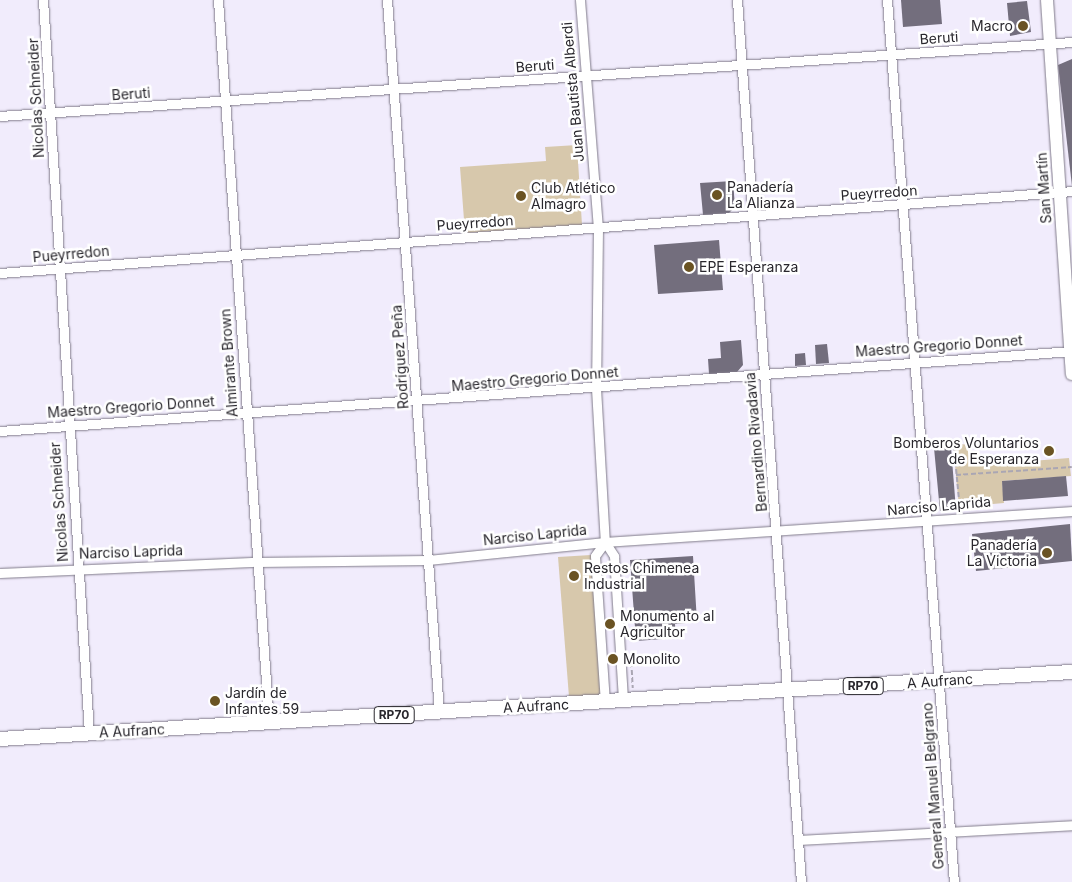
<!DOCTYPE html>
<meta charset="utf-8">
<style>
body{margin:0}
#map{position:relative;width:1072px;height:882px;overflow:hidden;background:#f1ecfc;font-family:Inter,sans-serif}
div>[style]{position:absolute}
.green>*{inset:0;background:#d7c8ac}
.building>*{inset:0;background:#736e7d}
.path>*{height:2px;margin-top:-1px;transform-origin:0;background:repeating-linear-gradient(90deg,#aaa6b3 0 5px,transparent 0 7.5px)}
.roads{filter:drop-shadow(0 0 1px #807b8a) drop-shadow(0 0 1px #807b8a)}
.minor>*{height:9px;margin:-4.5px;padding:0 4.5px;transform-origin:4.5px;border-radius:4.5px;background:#fff}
.secondary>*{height:12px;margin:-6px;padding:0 6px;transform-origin:6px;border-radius:6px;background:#fff}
.primary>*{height:14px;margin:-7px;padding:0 7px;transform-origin:7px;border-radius:7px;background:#fff}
.dots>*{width:14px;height:14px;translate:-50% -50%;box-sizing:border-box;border:2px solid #fff;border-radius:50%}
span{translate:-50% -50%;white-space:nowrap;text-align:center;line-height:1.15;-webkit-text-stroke:5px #fff;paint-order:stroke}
.shield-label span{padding:1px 4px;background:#fff;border:1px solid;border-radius:4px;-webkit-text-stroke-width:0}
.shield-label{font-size:12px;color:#29272d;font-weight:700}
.poi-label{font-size:14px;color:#29272d}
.right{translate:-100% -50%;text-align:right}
.left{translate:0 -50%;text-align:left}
.street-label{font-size:14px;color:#29272d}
</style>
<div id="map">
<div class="green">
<div style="clip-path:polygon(577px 145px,582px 225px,465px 233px,460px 167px,546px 161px,545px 147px)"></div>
<div style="clip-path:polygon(969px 444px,971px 466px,1069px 458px,1071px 476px,1002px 481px,1004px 503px,959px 507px,953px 445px)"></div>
<div style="clip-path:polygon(591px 555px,601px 696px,569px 697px,558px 557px)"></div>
</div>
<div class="building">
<div style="clip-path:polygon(901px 0,940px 0,942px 24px,903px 27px)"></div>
<div style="clip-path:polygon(1027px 1px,1031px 32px,1010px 36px,1007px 3px)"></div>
<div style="clip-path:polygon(1072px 59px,1072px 186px,1058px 65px)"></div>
<div style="clip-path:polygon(733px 181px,735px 207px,729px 213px,703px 215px,700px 183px)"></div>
<div style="clip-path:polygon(719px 240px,723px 290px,658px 294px,654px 245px)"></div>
<div style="clip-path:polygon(741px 340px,743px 365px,737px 372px,709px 374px,708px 359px,721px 358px,720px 342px)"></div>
<div style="clip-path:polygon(827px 344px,829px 363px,816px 364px,815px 345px)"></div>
<div style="clip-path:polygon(805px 353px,806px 365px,795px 366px,795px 354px)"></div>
<div style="clip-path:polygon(951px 447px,956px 510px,940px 511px,934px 448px)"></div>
<div style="clip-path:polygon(1066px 476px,1068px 496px,1003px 501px,1002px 481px)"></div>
<div style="clip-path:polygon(1070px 524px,1072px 561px,976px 571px,972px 534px)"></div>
<div style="clip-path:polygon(693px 556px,697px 622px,675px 624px,676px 638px,636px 641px,630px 560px)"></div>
</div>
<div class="path">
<div style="left:954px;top:447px;width:63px;rotate:84.6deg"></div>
<div style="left:956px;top:475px;width:116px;rotate:-3.9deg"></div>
<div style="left:631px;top:655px;width:33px;rotate:87deg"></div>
</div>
<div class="roads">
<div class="minor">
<div style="left:43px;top:0;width:734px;rotate:86.41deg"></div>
<div style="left:218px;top:0;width:725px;rotate:85.97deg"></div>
<div style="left:387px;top:0;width:714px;rotate:85.82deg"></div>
<div style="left:580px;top:0;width:229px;rotate:85.5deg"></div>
<div style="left:598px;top:228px;width:160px;rotate:90.7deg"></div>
<div style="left:596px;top:388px;width:154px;rotate:86.7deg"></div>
<div style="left:605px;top:542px;width:17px;rotate:57deg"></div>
<div style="left:614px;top:556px;width:145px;rotate:86.4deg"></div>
<div style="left:737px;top:0;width:884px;rotate:85.85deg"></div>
<div style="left:887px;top:0;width:885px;rotate:85.66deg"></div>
<div style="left:0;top:116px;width:1075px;rotate:-3.95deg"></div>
<div style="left:0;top:273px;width:1075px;rotate:-4.37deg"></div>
<div style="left:0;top:431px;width:1075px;rotate:-4.27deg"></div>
<div style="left:605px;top:542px;width:17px;rotate:126deg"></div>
<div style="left:595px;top:556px;width:146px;rotate:86.1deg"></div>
<div style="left:0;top:573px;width:257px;rotate:-2.5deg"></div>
<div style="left:257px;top:562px;width:171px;rotate:-0.7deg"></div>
<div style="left:428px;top:560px;width:178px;rotate:-5.8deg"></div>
<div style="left:605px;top:542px;width:468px;rotate:-3.8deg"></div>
<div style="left:798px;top:840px;width:274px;rotate:-3.1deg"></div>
</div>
<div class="secondary">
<div style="left:1047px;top:0;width:375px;rotate:86.2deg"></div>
</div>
<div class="primary">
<div style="left:0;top:739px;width:1074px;rotate:-3.58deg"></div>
</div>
</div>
<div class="dots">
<div style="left:1023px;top:26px;background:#6a5323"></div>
<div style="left:717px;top:195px;background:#6a5323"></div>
<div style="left:521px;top:196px;background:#6a5323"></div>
<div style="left:689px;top:267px;background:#6a5323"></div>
<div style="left:1049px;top:451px;background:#6a5323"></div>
<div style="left:1047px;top:553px;background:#6a5323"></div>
<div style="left:574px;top:576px;background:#6a5323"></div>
<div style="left:610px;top:624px;background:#6a5323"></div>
<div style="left:613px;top:659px;background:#6a5323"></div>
<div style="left:215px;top:701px;background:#6a5323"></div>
</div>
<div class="shield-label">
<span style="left:863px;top:686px">RP70</span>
<span style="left:394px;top:715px">RP70</span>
</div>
<div class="poi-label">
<span class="right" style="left:1013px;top:26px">Macro</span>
<span class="left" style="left:727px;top:195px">Panadería<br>La Alianza</span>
<span class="left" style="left:531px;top:196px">Club Atlético<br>Almagro</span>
<span class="left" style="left:699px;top:267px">EPE Esperanza</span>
<span class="right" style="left:1039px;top:451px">Bomberos Voluntarios<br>de Esperanza</span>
<span class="right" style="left:1037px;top:553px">Panadería<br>La Victoria</span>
<span class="left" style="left:584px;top:576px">Restos Chimenea<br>Industrial</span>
<span class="left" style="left:620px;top:624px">Monumento al<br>Agricultor</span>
<span class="left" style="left:623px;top:659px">Monolito</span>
<span class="left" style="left:225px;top:701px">Jardín de<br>Infantes 59</span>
</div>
<div class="street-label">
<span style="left:939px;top:38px;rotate:-4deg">Beruti</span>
<span style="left:535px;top:66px;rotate:-4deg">Beruti</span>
<span style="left:573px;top:92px;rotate:-95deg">Juan Bautista Alberdi</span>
<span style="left:131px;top:94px;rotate:-4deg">Beruti</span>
<span style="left:36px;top:98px;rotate:-93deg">Nicolas Schneider</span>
<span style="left:1044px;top:188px;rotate:-94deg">San Martín</span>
<span style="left:879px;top:193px;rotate:-4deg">Pueyrredon</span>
<span style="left:475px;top:223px;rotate:-4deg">Pueyrredon</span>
<span style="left:71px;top:254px;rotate:-5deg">Pueyrredon</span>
<span style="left:939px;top:346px;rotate:-4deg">Maestro Gregorio Donnet</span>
<span style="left:400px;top:357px;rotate:-94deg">Rodríguez Peña</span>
<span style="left:229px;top:363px;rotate:-94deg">Almirante Brown</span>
<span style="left:535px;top:379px;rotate:-5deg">Maestro Gregorio Donnet</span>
<span style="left:131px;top:407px;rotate:-4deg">Maestro Gregorio Donnet</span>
<span style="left:756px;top:442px;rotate:-95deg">Bernardino Rivadavia</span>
<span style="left:59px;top:502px;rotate:-94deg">Nicolas Schneider</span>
<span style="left:939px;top:506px;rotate:-5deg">Narciso Laprida</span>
<span style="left:535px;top:535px;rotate:-6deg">Narciso Laprida</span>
<span style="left:131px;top:552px;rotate:-2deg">Narciso Laprida</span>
<span style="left:940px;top:681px;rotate:-4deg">A Aufranc</span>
<span style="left:536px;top:706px;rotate:-3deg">A Aufranc</span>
<span style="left:132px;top:731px;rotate:-3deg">A Aufranc</span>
<span style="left:933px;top:786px;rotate:-94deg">General Manuel Belgrano</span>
</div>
</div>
